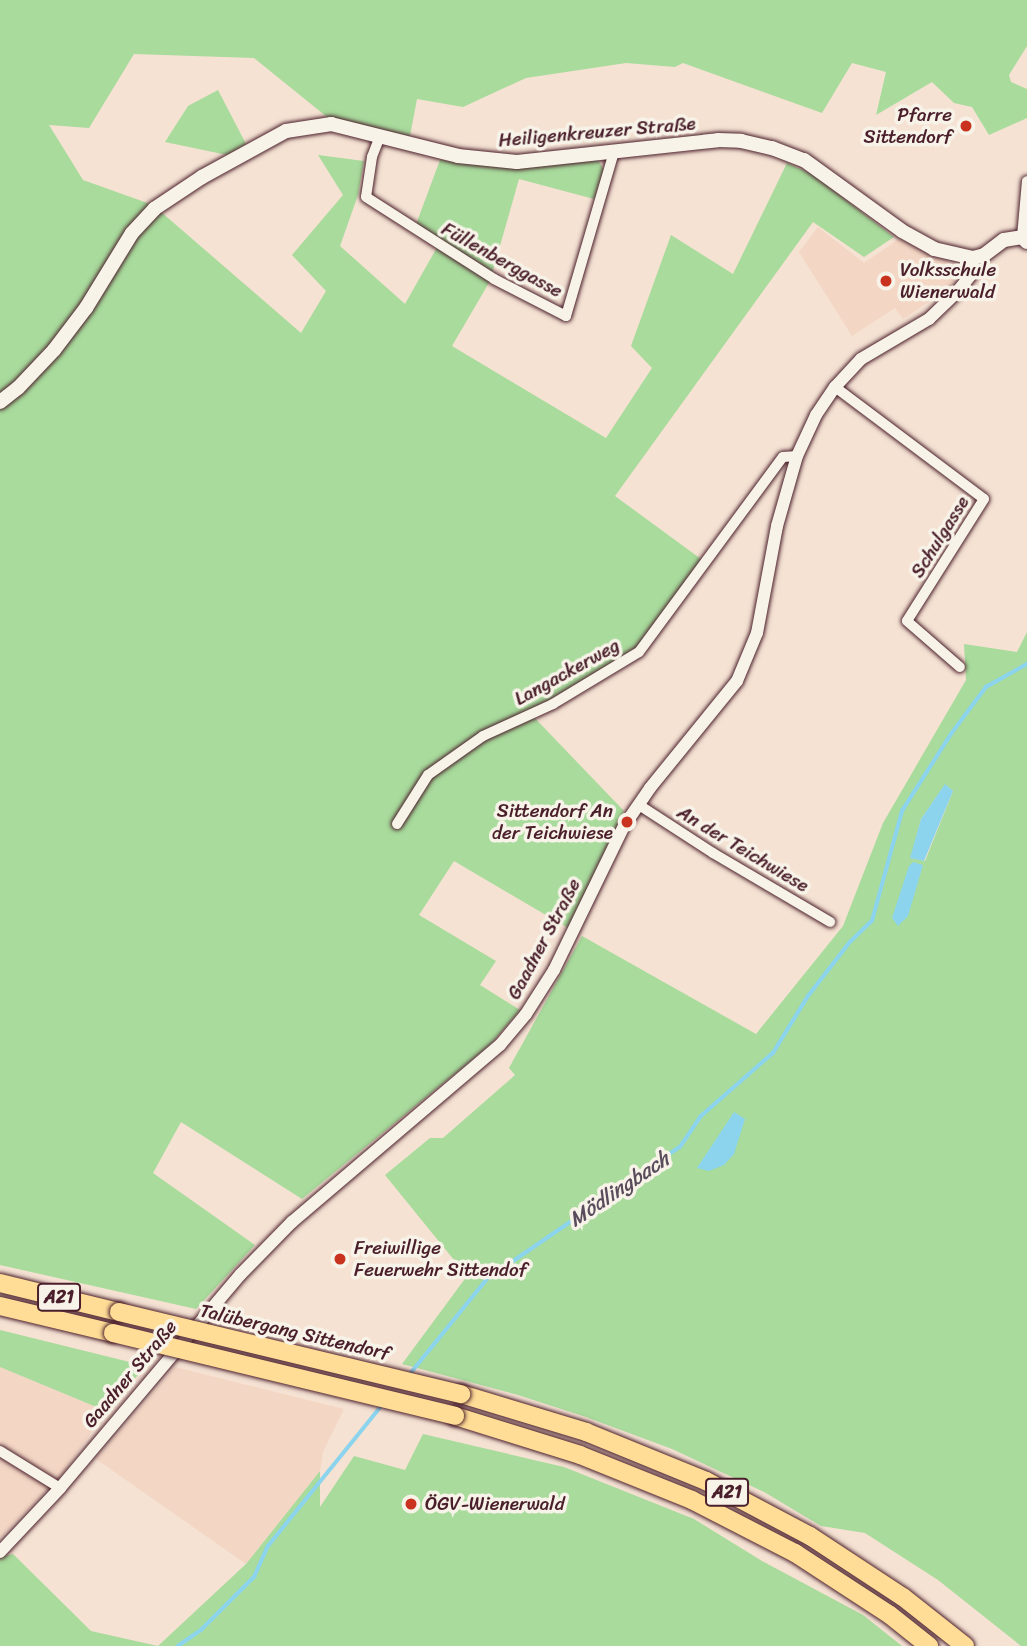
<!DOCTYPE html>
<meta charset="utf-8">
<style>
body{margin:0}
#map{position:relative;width:1027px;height:1646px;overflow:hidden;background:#f5e2d3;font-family:Sriracha,sans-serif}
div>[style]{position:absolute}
.built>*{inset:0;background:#f3d6c4}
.green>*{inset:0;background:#a8db9c}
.water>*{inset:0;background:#8cd4ed}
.stream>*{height:3.5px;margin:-1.75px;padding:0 1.75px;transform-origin:1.75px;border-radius:1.75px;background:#8cd4ed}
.roads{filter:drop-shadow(0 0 2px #4a1f2b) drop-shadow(0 0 2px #4a1f2b)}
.minor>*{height:10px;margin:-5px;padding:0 5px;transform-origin:5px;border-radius:5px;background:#f7f3e8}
.tertiary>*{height:12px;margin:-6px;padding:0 6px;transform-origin:6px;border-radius:6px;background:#f7f3e8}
.secondary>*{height:14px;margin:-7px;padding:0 7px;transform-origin:7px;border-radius:7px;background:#f7f3e8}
.motorway>*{height:18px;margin:-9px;padding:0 9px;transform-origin:9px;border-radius:9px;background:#ffdd96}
.bridges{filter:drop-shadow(0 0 2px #4a1f2b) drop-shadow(0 0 2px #4a1f2b)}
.motorway-bridge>*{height:18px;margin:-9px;padding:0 9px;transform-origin:9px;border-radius:9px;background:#ffdd96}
.dots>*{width:19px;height:19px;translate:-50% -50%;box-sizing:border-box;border:4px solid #f7f3e8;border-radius:50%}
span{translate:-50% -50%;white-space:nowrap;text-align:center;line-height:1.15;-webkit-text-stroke:7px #f7f3e8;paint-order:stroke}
.shield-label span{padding:2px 5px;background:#f7f3e8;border:2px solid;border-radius:5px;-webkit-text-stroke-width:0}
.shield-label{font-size:18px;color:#4a1f2b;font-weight:700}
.poi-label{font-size:19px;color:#4a1f2b}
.right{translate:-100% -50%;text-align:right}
.left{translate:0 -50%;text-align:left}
.street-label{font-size:19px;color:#4a1f2b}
.water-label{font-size:21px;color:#5a4c5c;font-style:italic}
</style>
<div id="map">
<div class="built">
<div style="clip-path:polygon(818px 227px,864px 263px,899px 239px,956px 265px,961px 274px,949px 288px,903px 319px,895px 308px,852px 336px,799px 252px)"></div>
<div style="clip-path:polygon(0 1367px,106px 1411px,63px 1473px,0 1538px)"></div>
<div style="clip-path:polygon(175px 1367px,344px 1409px,323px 1452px,320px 1471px,246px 1564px,96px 1459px)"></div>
</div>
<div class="green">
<div style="clip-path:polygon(0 0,1027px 0,1027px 46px,1009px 75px,1011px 82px,1027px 89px,1027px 118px,989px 135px,972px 107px,954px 103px,932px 82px,876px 115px,886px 72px,852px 63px,822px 113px,683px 63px,675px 67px,626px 63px,526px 78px,463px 107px,417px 99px,410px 136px,327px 117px,254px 58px,134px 54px,89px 128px,49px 125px,83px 180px,153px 205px,301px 333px,326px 291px,292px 255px,343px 195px,318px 155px,364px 161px,358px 195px,340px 246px,405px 304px,440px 242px,415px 227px,440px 160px,482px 164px,598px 160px,604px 170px,594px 199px,519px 179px,490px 281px,452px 346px,606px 438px,652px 368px,631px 346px,671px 235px,733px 274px,787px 163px,812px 174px,894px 237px,864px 257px,813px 222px,615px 496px,701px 559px,659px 625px,638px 647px,529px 712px,624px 811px,568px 928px,454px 861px,419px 915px,496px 961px,480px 985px,520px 1010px,490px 1045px,302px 1199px,181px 1122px,153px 1173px,255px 1245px,196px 1309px,0 1265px)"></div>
<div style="clip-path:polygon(218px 90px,246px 144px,227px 155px,165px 142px,188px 106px)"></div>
<div style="clip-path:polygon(evenodd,1027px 632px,1027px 1646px,1021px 1646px,938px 1580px,865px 1533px,821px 1526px,764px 1492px,672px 1449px,586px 1417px,518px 1395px,402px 1364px,467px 1276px,385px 1175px,430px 1138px,443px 1138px,515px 1075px,509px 1068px,582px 936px,756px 1034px,843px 926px,883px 823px,966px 680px,964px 644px,1017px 652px,1027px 632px,945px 785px,953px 791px,925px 861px,911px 858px,921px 819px,945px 785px)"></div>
<div style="clip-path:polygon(0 1330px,146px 1366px,106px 1411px,0 1367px)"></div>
<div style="clip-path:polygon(423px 1434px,564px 1467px,694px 1519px,762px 1561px,863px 1615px,902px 1646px,0 1646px,0 1557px,13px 1554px,91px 1631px,158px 1646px,246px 1564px,320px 1471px,320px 1507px,354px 1456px,405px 1470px)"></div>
</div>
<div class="water">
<div style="clip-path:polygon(945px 784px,953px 791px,924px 861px,910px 858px,921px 819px)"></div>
<div style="clip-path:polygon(913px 862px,923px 865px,908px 916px,898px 926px,892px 918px,909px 866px)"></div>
<div style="clip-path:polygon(734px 1112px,745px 1119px,734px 1154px,724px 1165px,709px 1171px,697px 1168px)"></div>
</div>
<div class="stream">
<div style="left:409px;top:1375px;width:124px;rotate:-50.9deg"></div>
<div style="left:487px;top:1279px;width:234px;rotate:-34.4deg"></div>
<div style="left:680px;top:1147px;width:37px;rotate:-56deg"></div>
<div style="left:701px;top:1116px;width:96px;rotate:-41.2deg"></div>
<div style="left:773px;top:1053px;width:67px;rotate:-58.4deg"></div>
<div style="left:808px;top:996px;width:68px;rotate:-52.1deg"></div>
<div style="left:850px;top:942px;width:30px;rotate:-44deg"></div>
<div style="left:872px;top:921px;width:114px;rotate:-74.7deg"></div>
<div style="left:902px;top:811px;width:91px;rotate:-57.5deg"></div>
<div style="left:951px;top:734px;width:59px;rotate:-53.3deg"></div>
<div style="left:986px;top:687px;width:47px;rotate:-29.3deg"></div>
<div style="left:178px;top:1646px;width:29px;rotate:-35deg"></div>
<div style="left:202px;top:1629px;width:74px;rotate:-45deg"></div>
<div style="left:254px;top:1577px;width:34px;rotate:-66deg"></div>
<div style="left:268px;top:1546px;width:183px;rotate:-51deg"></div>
</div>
<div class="roads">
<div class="minor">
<div style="left:380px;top:136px;width:22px;rotate:111deg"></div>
<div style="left:372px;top:157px;width:40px;rotate:98.5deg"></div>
<div style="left:366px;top:197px;width:152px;rotate:32.6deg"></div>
<div style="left:494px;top:279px;width:81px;rotate:27.2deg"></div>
<div style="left:566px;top:316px;width:171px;rotate:-73.7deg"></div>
<div style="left:1022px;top:237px;width:56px;rotate:-84.9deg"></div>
<div style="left:835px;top:387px;width:186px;rotate:36.9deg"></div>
<div style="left:984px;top:499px;width:144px;rotate:122.3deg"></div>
<div style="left:907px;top:621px;width:70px;rotate:41deg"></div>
<div style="left:639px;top:805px;width:88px;rotate:33deg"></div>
<div style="left:713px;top:853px;width:136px;rotate:30.5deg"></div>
<div style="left:397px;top:824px;width:58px;rotate:-57.7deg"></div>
<div style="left:428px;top:775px;width:67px;rotate:-35.3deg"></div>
<div style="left:483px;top:736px;width:77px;rotate:-24.6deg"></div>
<div style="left:553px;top:704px;width:100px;rotate:-31.2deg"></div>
<div style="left:639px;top:652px;width:242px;rotate:-53.6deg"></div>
<div style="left:783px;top:457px;width:14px;rotate:-4deg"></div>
<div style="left:0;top:1451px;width:70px;rotate:31.7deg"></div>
</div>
<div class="tertiary">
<div style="left:0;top:1552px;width:88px;rotate:-46.8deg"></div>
<div style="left:60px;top:1488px;width:280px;rotate:-49.8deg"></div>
<div style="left:241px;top:1274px;width:73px;rotate:-45.6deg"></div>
<div style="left:292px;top:1222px;width:273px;rotate:-40.4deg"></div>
<div style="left:500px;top:1045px;width:40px;rotate:-50deg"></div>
<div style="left:526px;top:1014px;width:52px;rotate:-57.5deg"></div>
<div style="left:554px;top:970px;width:160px;rotate:-64.1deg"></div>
<div style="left:624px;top:826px;width:46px;rotate:-55.6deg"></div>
<div style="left:650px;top:788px;width:138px;rotate:-50.9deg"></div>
<div style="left:737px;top:681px;width:52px;rotate:-67.4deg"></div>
<div style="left:757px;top:633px;width:109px;rotate:-79.4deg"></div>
<div style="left:777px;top:526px;width:73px;rotate:-74.1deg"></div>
<div style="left:797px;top:456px;width:45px;rotate:-65.1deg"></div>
<div style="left:816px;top:415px;width:34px;rotate:-56deg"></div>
<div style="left:835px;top:387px;width:38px;rotate:-47deg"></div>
<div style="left:861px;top:359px;width:79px;rotate:-30.5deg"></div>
<div style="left:929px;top:319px;width:39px;rotate:-44deg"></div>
<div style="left:957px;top:292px;width:22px;rotate:-51deg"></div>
<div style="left:971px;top:275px;width:17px;rotate:-83deg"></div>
</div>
<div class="secondary">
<div style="left:0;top:402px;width:23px;rotate:-38deg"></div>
<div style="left:18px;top:388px;width:52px;rotate:-46.5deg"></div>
<div style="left:54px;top:350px;width:53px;rotate:-52.7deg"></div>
<div style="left:86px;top:308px;width:88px;rotate:-58.5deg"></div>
<div style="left:132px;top:233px;width:33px;rotate:-47deg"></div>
<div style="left:154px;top:209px;width:58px;rotate:-33.7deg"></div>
<div style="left:202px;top:177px;width:96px;rotate:-28.7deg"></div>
<div style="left:286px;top:131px;width:46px;rotate:-8.8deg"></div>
<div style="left:331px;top:124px;width:131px;rotate:14.1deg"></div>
<div style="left:458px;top:156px;width:59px;rotate:5.8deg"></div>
<div style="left:517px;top:162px;width:202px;rotate:-6.2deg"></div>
<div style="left:718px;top:140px;width:23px;rotate:2deg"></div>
<div style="left:741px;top:141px;width:32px;rotate:13deg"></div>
<div style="left:772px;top:148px;width:34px;rotate:21deg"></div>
<div style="left:804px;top:160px;width:121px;rotate:35.9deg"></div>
<div style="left:902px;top:231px;width:37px;rotate:29deg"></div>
<div style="left:934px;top:249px;width:40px;rotate:13deg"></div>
<div style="left:973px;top:258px;width:11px;rotate:-15deg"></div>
<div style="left:984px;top:255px;width:25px;rotate:-37deg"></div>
<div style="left:1004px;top:240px;width:18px;rotate:-9deg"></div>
<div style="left:1022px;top:237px;width:7px;rotate:45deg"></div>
</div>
<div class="motorway">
<div style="left:0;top:1283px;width:122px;rotate:13.7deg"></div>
<div style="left:0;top:1306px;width:116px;rotate:13.4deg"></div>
<div style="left:461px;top:1394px;width:131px;rotate:16.9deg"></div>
<div style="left:586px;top:1432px;width:130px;rotate:22.2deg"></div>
<div style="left:706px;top:1481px;width:118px;rotate:27.9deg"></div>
<div style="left:810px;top:1536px;width:111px;rotate:33.3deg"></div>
<div style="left:903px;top:1597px;width:79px;rotate:38.3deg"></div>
<div style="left:455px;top:1416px;width:131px;rotate:17.3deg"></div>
<div style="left:580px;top:1455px;width:121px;rotate:21.9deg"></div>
<div style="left:692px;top:1500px;width:116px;rotate:27.2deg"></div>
<div style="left:795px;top:1553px;width:113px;rotate:33.1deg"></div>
<div style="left:890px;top:1615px;width:50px;rotate:38.5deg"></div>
</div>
</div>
<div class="bridges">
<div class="motorway-bridge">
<div style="left:119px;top:1312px;width:352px;rotate:13.5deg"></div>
<div style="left:113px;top:1333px;width:352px;rotate:13.6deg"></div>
</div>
</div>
<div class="dots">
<div style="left:966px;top:126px;background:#c8321e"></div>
<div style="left:886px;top:281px;background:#c8321e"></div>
<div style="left:627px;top:822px;background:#c8321e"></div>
<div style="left:340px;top:1259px;background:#c8321e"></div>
<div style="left:411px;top:1504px;background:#c8321e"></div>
</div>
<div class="shield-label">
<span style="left:59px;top:1297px">A21</span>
<span style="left:727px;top:1492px">A21</span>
</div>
<div class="poi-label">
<span class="right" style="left:952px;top:126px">Pfarre<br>Sittendorf</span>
<span class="left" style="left:900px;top:281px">Volksschule<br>Wienerwald</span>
<span class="right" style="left:613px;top:822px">Sittendorf An<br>der Teichwiese</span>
<span class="left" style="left:354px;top:1259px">Freiwillige<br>Feuerwehr Sittendof</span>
<span class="left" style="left:425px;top:1504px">ÖGV-Wienerwald</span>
</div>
<div class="street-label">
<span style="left:597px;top:132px;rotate:-5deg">Heiligenkreuzer Straße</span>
<span style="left:502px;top:260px;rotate:29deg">Füllenberggasse</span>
<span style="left:940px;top:537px;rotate:-58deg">Schulgasse</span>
<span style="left:567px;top:672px;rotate:-29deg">Langackerweg</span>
<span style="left:743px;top:849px;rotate:31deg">An der Teichwiese</span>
<span style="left:544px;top:939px;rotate:-62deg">Gaadner Straße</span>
<span style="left:295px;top:1332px;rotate:13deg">Talübergang Sittendorf</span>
<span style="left:130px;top:1374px;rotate:-50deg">Gaadner Straße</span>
</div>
<div class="water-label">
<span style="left:619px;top:1189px;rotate:-34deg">Mödlingbach</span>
</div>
</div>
